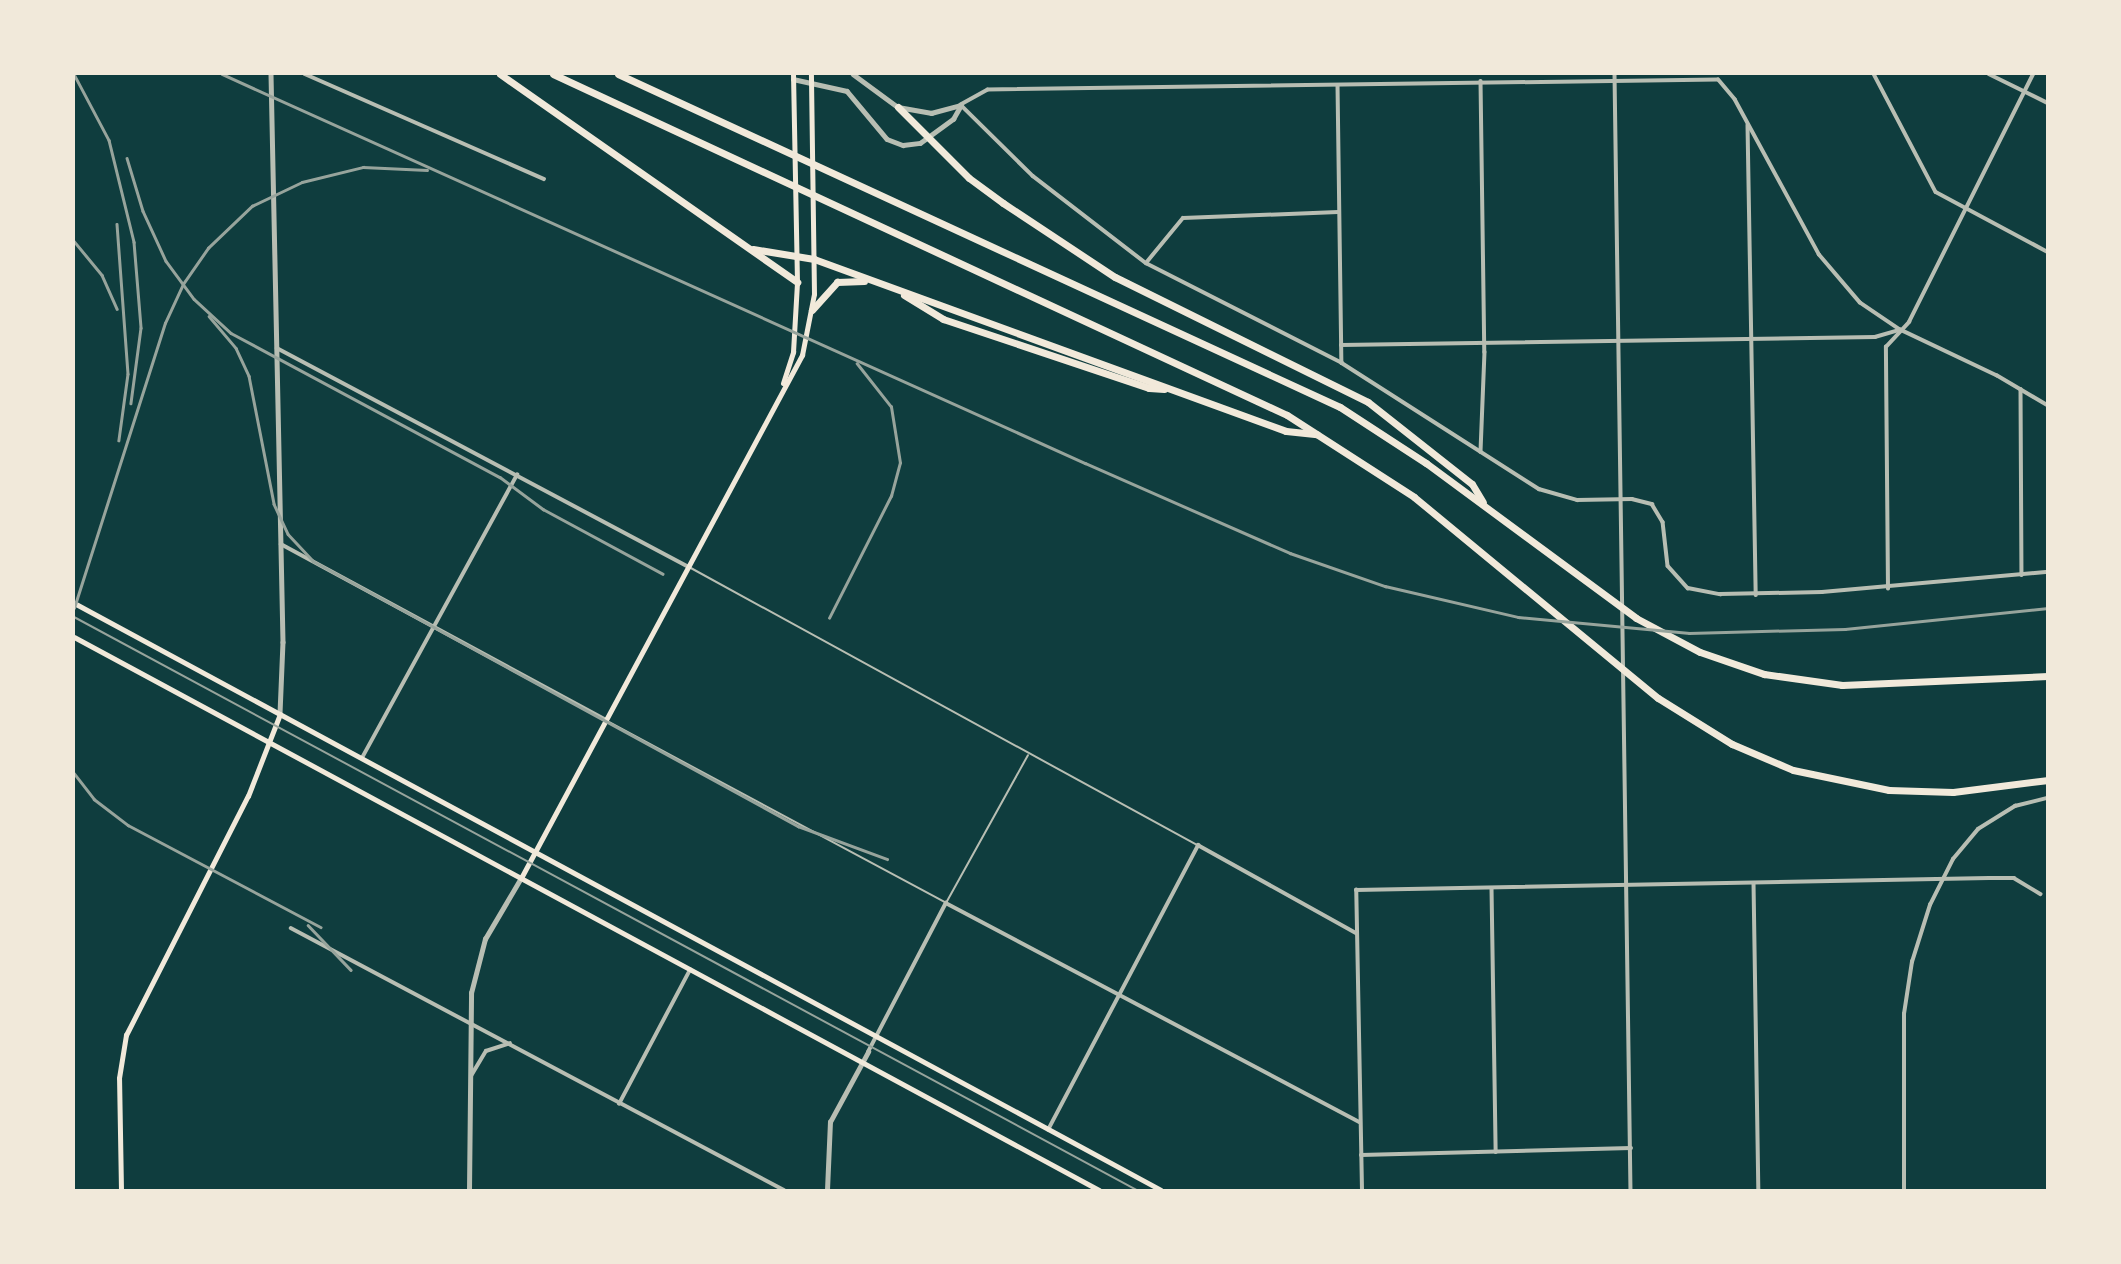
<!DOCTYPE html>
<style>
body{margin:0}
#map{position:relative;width:2121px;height:1264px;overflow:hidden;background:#0f3d3e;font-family:Montserrat,sans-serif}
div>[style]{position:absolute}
.service>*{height:2px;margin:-1px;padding:0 1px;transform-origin:1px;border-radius:1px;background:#b8beb3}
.minor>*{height:3.5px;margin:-1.75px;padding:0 1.75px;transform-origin:1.75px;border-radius:1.75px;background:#b8beb3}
.tertiary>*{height:4.5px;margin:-2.25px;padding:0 2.25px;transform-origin:2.25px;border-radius:2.25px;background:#b8beb3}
.secondary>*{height:5px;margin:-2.5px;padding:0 2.5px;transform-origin:2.5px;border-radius:2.5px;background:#f1e9da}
.motorway>*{height:7px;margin:-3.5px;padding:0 3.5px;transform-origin:3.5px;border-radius:3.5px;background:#f1e9da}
.tram>*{height:2px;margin:-1px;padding:0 1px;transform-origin:1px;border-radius:1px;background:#97a49c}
.rail>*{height:2.5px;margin:-1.25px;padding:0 1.25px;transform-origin:1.25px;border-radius:1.25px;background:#97a49c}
span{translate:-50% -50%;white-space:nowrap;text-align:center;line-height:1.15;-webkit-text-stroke:7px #f1e9da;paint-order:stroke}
.frame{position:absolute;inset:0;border:75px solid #f1e9da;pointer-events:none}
</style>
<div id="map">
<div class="service">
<div style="left:689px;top:567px;width:579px;rotate:28.69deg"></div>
<div style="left:607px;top:721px;width:385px;rotate:28.2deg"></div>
<div style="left:946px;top:903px;width:169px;rotate:-61deg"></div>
</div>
<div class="minor">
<div style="left:305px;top:74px;width:261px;rotate:23.7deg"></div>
<div style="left:1615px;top:74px;width:1116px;rotate:89.18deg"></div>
<div style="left:1874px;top:74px;width:133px;rotate:62.3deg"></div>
<div style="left:1936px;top:192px;width:127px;rotate:28.2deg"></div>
<div style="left:1989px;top:74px;width:66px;rotate:26.2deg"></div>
<div style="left:1481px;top:81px;width:271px;rotate:89.2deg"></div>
<div style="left:1485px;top:352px;width:100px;rotate:92.3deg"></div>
<div style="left:1338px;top:85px;width:278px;rotate:89.2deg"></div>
<div style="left:1748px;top:125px;width:470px;rotate:89deg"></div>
<div style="left:1146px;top:263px;width:58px;rotate:-50.6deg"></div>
<div style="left:1183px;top:218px;width:155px;rotate:-2.2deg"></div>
<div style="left:1341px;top:345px;width:534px;rotate:-0.86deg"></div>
<div style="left:1875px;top:337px;width:26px;rotate:-16deg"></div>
<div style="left:277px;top:348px;width:464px;rotate:28deg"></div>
<div style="left:2021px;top:389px;width:186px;rotate:89.7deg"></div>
<div style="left:2048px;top:406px;width:59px;rotate:-149.5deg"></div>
<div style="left:1997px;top:376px;width:107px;rotate:-154.6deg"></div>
<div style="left:1900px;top:330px;width:48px;rotate:-146deg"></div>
<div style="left:1860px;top:303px;width:63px;rotate:-130.5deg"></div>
<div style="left:1819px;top:255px;width:176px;rotate:-118.5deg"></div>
<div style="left:1735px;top:100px;width:26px;rotate:-130deg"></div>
<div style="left:1718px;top:80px;width:730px;rotate:179.22deg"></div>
<div style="left:988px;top:90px;width:31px;rotate:151deg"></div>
<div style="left:961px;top:105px;width:101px;rotate:44.6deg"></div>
<div style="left:1033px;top:176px;width:143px;rotate:37.6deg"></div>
<div style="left:1146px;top:263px;width:220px;rotate:27deg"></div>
<div style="left:1342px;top:363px;width:234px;rotate:32.6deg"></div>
<div style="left:1539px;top:489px;width:40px;rotate:16deg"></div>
<div style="left:1577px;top:500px;width:55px;rotate:-1deg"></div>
<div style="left:1632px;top:499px;width:21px;rotate:14deg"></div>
<div style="left:1652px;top:504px;width:21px;rotate:59deg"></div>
<div style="left:1663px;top:522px;width:44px;rotate:83.5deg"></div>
<div style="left:1668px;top:566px;width:30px;rotate:48deg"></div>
<div style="left:1688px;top:588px;width:33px;rotate:11deg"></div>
<div style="left:1720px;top:594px;width:102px;rotate:-1.1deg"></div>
<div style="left:1822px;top:592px;width:227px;rotate:-5.1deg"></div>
<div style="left:281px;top:544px;width:370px;rotate:28.4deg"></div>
<div style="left:1888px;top:589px;width:242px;rotate:-90.5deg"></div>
<div style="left:1886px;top:347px;width:34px;rotate:-47deg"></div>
<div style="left:1909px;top:322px;width:277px;rotate:-63.4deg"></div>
<div style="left:362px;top:758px;width:323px;rotate:-61.3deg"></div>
<div style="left:1754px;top:883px;width:307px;rotate:89.1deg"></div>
<div style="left:1492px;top:888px;width:264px;rotate:89.1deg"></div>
<div style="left:291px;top:928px;width:558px;rotate:27.99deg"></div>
<div style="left:868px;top:1052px;width:168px;rotate:-62.4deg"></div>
<div style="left:946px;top:903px;width:468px;rotate:27.9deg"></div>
<div style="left:471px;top:1076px;width:29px;rotate:-59deg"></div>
<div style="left:486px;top:1051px;width:25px;rotate:-18deg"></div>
<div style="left:619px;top:1104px;width:152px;rotate:-62.1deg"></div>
<div style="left:1048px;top:1130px;width:322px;rotate:-62.2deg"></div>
<div style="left:1198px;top:845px;width:181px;rotate:29.1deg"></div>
<div style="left:1361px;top:1155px;width:270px;rotate:-1.5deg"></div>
<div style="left:1362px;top:1190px;width:300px;rotate:-91.1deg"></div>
<div style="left:1356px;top:890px;width:633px;rotate:-1.09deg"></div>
<div style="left:1989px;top:878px;width:25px"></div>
<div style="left:2014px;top:878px;width:31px;rotate:31deg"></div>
<div style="left:1904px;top:1190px;width:176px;rotate:-90deg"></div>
<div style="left:1904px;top:1014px;width:53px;rotate:-81.3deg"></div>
<div style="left:1912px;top:962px;width:60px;rotate:-72.5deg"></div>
<div style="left:1930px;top:905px;width:51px;rotate:-63.4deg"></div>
<div style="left:1953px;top:859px;width:39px;rotate:-50deg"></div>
<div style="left:1978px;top:829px;width:44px;rotate:-31.9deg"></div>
<div style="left:2015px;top:806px;width:34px;rotate:-14deg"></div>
</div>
<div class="tertiary">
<div style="left:271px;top:74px;width:568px;rotate:88.79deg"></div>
<div style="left:283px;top:642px;width:72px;rotate:92.4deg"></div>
<div style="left:853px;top:74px;width:56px;rotate:36.3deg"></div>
<div style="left:898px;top:107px;width:34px;rotate:10deg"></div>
<div style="left:931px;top:113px;width:30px;rotate:-15deg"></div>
<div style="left:793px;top:79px;width:55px;rotate:12.5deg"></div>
<div style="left:847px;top:91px;width:62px;rotate:50.2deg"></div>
<div style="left:887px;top:139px;width:17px;rotate:21deg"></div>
<div style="left:903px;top:145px;width:17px;rotate:-7deg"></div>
<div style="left:920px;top:143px;width:41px;rotate:-36deg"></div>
<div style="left:953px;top:119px;width:16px;rotate:-60deg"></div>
<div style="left:469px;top:1190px;width:197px;rotate:-89.4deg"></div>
<div style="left:471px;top:993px;width:56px;rotate:-75.5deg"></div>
<div style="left:485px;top:939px;width:71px;rotate:-59.5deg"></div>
<div style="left:827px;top:1190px;width:68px;rotate:-87.5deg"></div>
<div style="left:830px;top:1122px;width:80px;rotate:-61.5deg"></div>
</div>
<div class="secondary">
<div style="left:783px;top:383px;width:33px;rotate:-72deg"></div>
<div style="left:793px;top:352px;width:70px;rotate:-86.7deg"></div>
<div style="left:797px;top:282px;width:208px;rotate:-91.1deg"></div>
<div style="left:74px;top:603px;width:1235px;rotate:28.37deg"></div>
<div style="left:74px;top:637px;width:1165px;rotate:28.35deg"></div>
<div style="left:521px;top:878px;width:594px;rotate:-61.75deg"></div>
<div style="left:802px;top:355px;width:62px;rotate:-78.9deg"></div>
<div style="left:814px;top:294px;width:220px;rotate:-90.8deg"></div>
<div style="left:121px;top:1190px;width:112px;rotate:-91deg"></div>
<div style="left:119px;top:1078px;width:44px;rotate:-80.8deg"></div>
<div style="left:126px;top:1035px;width:268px;rotate:-63deg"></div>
<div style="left:248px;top:796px;width:88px;rotate:-68.7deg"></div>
</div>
<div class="motorway">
<div style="left:500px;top:74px;width:363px;rotate:35deg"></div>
<div style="left:553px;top:74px;width:809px;rotate:24.92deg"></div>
<div style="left:1287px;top:415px;width:151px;rotate:32.8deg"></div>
<div style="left:1414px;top:497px;width:316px;rotate:39.5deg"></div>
<div style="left:1658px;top:698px;width:87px;rotate:31.9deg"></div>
<div style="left:1732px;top:744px;width:66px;rotate:23.1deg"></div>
<div style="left:1793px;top:770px;width:98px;rotate:11.8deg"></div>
<div style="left:1889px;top:790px;width:64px;rotate:1.8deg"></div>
<div style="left:1953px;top:792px;width:96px;rotate:-7.2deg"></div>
<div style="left:618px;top:74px;width:795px;rotate:24.76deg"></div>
<div style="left:1340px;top:407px;width:103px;rotate:33.1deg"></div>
<div style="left:1426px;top:463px;width:261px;rotate:36.4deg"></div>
<div style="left:1636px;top:618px;width:72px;rotate:28deg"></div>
<div style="left:1700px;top:652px;width:68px;rotate:19deg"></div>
<div style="left:1764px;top:674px;width:79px;rotate:8deg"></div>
<div style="left:1842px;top:685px;width:206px;rotate:-2.5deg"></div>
<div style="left:898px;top:107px;width:100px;rotate:45deg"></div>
<div style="left:969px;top:178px;width:42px;rotate:36.3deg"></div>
<div style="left:1003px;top:203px;width:134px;rotate:33.5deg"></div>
<div style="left:1115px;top:277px;width:282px;rotate:26.3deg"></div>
<div style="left:1368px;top:402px;width:132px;rotate:38.3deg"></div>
<div style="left:1472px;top:484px;width:21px;rotate:59deg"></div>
<div style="left:753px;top:249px;width:62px;rotate:9.3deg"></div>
<div style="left:814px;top:259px;width:502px;rotate:20.02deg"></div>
<div style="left:1286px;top:431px;width:31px;rotate:6deg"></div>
<div style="left:904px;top:295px;width:46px;rotate:31.6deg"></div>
<div style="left:943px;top:319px;width:217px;rotate:18.5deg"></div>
<div style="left:1149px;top:388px;width:15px;rotate:4deg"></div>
<div style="left:812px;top:310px;width:38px;rotate:-48deg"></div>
<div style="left:837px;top:282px;width:27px;rotate:-2deg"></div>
</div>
<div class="tram">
<div style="left:74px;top:617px;width:1208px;rotate:28.33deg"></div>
</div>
<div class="rail">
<div style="left:74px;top:74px;width:75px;rotate:62.1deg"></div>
<div style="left:109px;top:140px;width:105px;rotate:76.2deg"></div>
<div style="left:134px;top:242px;width:86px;rotate:85.3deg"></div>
<div style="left:141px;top:328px;width:76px;rotate:97.6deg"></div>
<div style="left:222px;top:74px;width:947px;rotate:24.26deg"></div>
<div style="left:1085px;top:463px;width:224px;rotate:23.7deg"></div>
<div style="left:1290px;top:553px;width:101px;rotate:19.2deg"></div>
<div style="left:1385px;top:586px;width:137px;rotate:13.1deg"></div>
<div style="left:1518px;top:617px;width:172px;rotate:5.3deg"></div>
<div style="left:1689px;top:633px;width:156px;rotate:-1.5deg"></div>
<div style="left:1845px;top:629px;width:204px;rotate:-5.9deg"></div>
<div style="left:127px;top:158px;width:55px;rotate:73.2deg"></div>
<div style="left:143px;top:211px;width:55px;rotate:65.3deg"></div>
<div style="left:166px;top:261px;width:47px;rotate:53.6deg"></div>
<div style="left:194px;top:299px;width:50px;rotate:42.6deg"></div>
<div style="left:231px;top:333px;width:305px;rotate:28.2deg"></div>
<div style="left:500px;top:477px;width:54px;rotate:36.7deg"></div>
<div style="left:543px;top:509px;width:136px;rotate:28.4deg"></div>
<div style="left:117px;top:224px;width:150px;rotate:85.8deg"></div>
<div style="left:128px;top:374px;width:67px;rotate:97.8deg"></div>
<div style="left:74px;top:241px;width:44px;rotate:50.5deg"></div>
<div style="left:102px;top:275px;width:37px;rotate:66deg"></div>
<div style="left:209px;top:316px;width:42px;rotate:49.8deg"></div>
<div style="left:236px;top:348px;width:31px;rotate:65deg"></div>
<div style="left:249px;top:376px;width:130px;rotate:78.9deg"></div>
<div style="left:274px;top:504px;width:33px;rotate:65deg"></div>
<div style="left:288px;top:534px;width:37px;rotate:47deg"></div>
<div style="left:313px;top:561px;width:553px;rotate:28.65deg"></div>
<div style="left:798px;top:826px;width:95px;rotate:20.3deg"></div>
<div style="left:74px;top:608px;width:299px;rotate:-72.3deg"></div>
<div style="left:165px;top:323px;width:43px;rotate:-65.2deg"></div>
<div style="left:183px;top:284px;width:44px;rotate:-55.2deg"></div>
<div style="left:208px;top:248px;width:61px;rotate:-43.7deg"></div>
<div style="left:252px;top:206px;width:55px;rotate:-25.6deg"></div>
<div style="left:302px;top:182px;width:63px;rotate:-13.8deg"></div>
<div style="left:363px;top:167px;width:64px;rotate:2.7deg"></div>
<div style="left:829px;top:618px;width:137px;rotate:-63.1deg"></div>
<div style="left:891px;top:496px;width:34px;rotate:-75deg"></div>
<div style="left:900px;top:463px;width:57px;rotate:-99.1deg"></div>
<div style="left:891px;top:407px;width:55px;rotate:-128.3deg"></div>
<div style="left:74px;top:773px;width:33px;rotate:52deg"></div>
<div style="left:94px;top:799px;width:43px;rotate:37.4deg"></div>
<div style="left:128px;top:825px;width:218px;rotate:27.9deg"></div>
<div style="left:308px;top:925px;width:62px;rotate:46.3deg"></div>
</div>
<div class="frame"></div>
</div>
